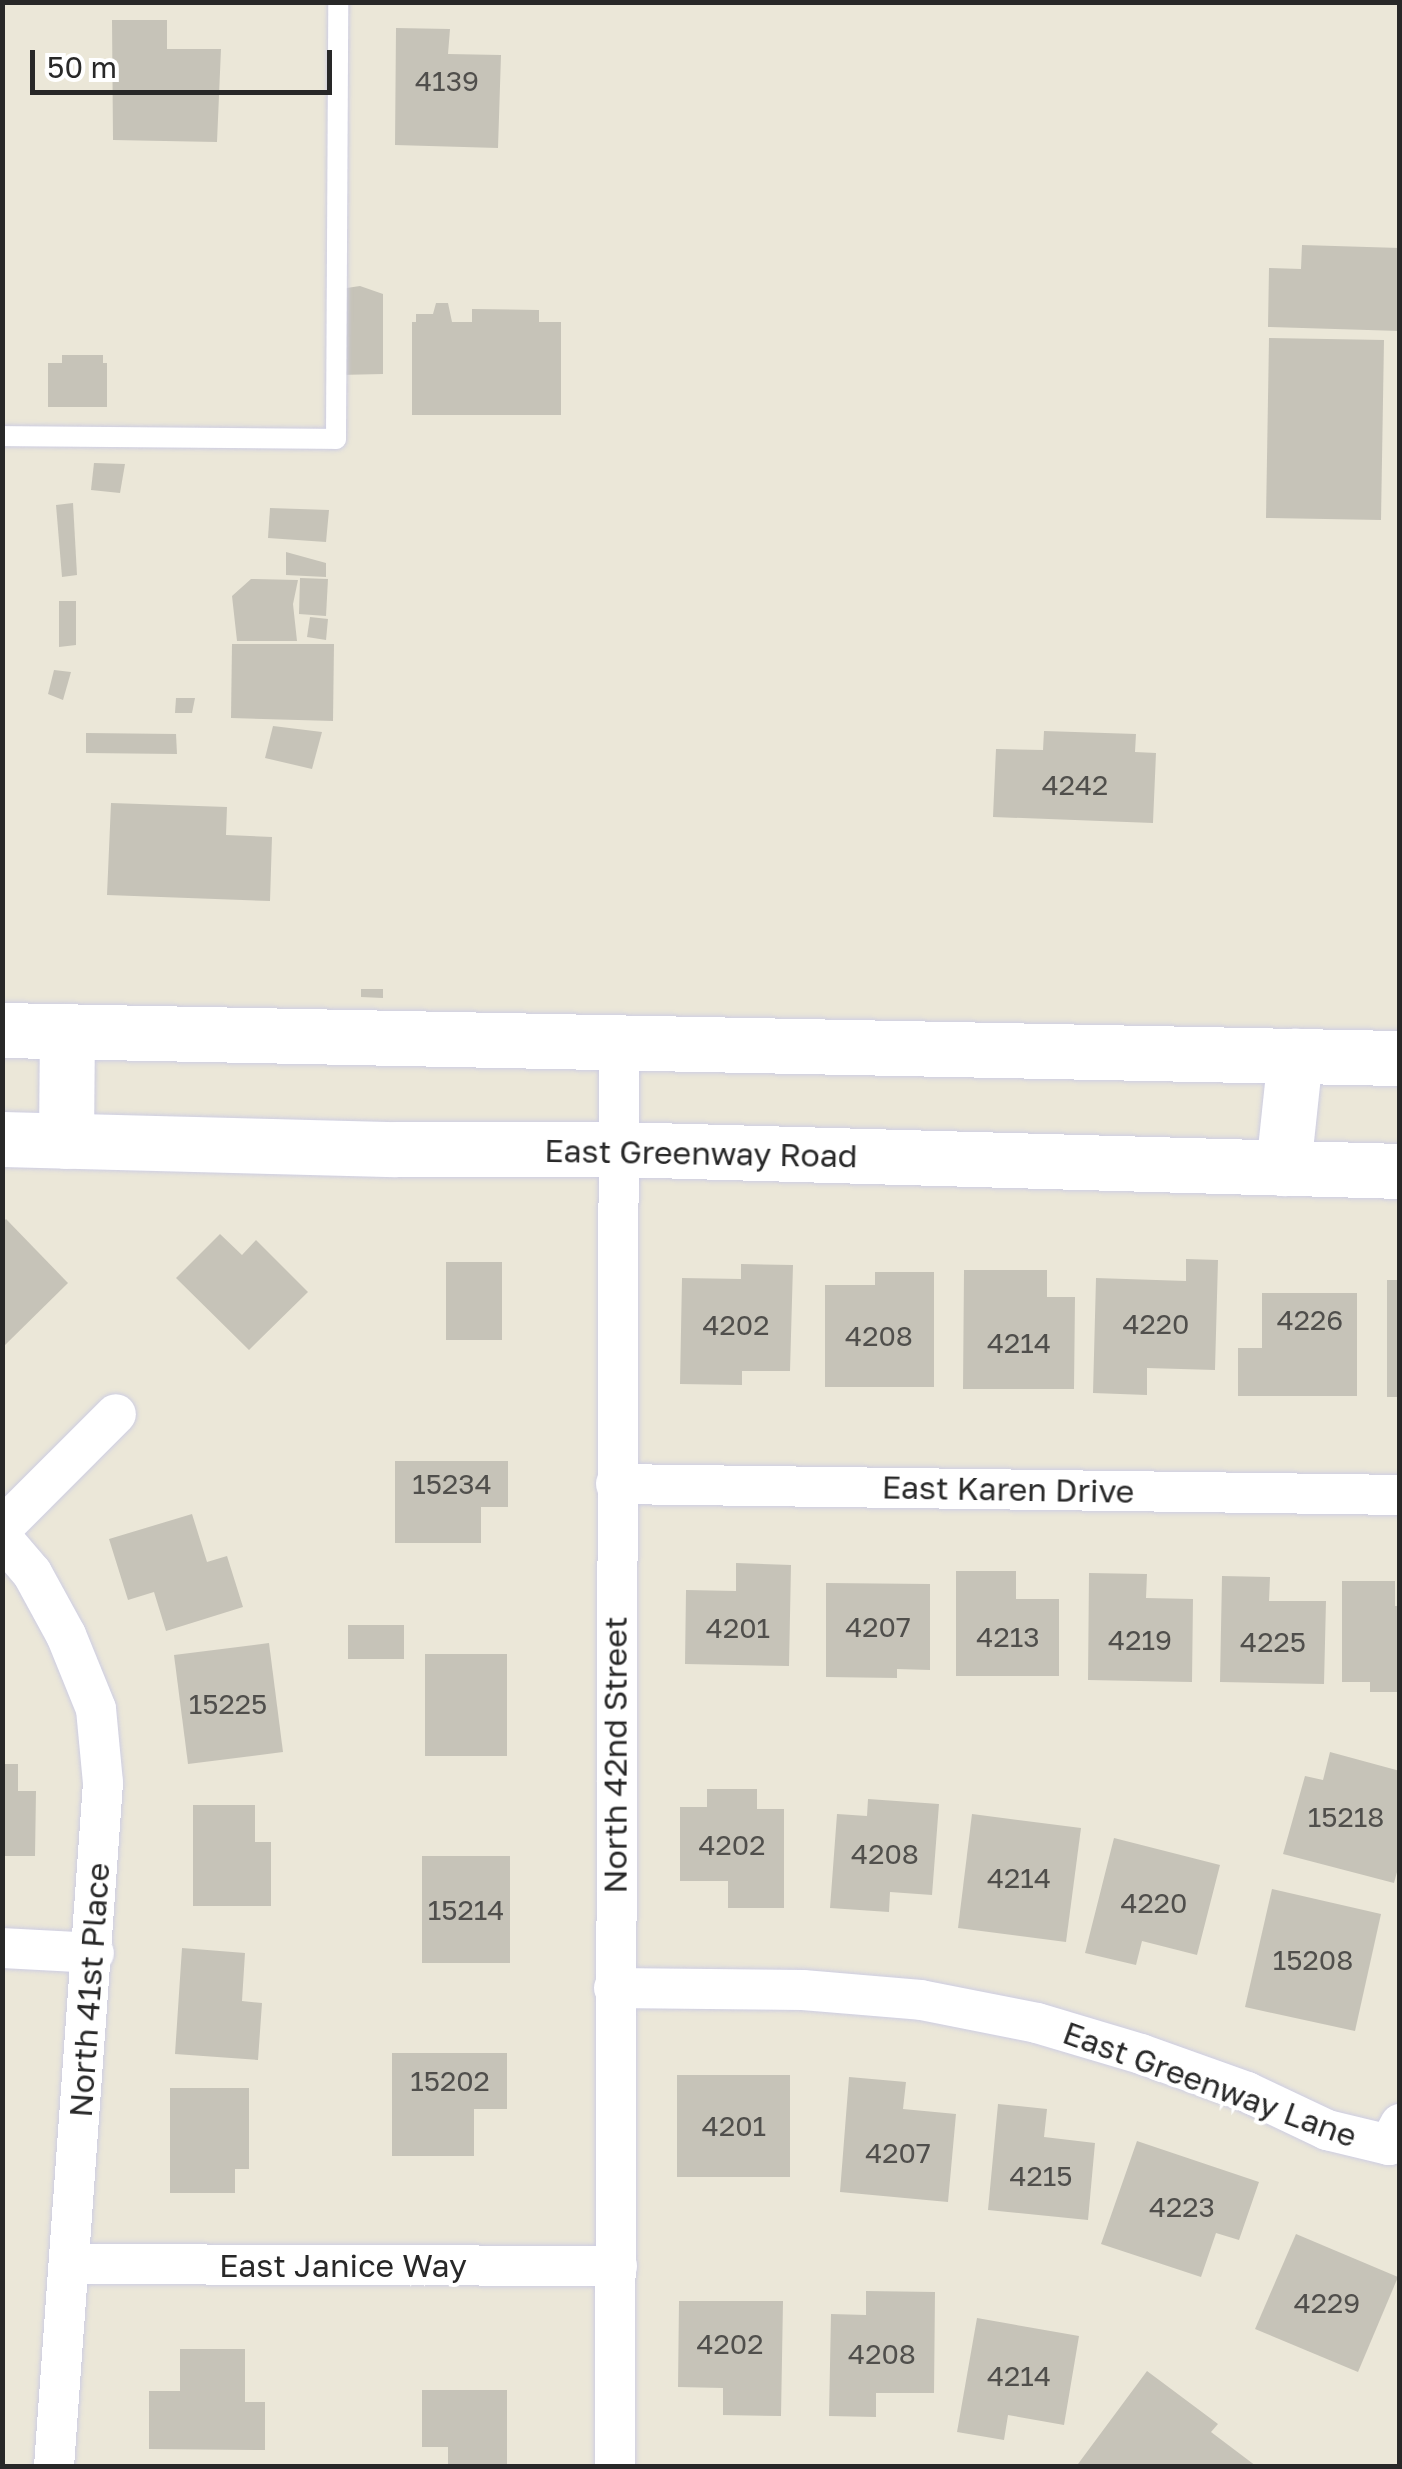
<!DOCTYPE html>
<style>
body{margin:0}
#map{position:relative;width:1402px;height:2469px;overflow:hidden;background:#ebe7d8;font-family:"Golos Text",sans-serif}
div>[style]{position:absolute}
.building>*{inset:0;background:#c6c3b8}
.roads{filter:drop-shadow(0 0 2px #cdcde2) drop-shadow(0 0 2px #cdcde2)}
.service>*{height:20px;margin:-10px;padding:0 10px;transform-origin:10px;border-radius:10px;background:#fff}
.minor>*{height:40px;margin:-20px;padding:0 20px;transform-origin:20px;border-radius:20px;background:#fff}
.secondary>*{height:55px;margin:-27.5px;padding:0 27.5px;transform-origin:27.5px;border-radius:27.5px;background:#fff}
span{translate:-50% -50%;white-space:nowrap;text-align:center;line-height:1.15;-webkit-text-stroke:8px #fff;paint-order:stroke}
.number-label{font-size:28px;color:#504f4c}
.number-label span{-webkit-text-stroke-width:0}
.street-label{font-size:32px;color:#282828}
.frame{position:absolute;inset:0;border:5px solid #282828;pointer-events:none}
.scale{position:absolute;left:30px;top:50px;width:302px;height:45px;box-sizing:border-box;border:5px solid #282828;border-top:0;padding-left:12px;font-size:30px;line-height:35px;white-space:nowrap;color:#282828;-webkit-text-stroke:8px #fff;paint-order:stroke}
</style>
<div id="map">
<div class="building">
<div style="clip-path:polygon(112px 20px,167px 20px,167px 49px,221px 49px,217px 142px,113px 140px)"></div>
<div style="clip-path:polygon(396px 28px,450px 29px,448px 54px,501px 55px,498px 148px,395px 145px)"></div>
<div style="clip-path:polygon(1302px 245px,1400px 248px,1400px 331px,1268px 327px,1269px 268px,1301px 269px)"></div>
<div style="clip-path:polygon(360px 286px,383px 294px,383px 374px,339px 375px,340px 289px)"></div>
<div style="clip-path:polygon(436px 303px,448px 303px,452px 322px,472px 322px,472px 309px,539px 310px,539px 322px,561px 322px,561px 415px,412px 415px,412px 322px,416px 322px,416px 314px,433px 314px)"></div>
<div style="clip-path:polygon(1269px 338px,1384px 340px,1381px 520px,1266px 518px)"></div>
<div style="clip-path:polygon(62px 355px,103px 355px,103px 363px,107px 363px,107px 407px,48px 407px,48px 363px,62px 363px)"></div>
<div style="clip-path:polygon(94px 463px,125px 464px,120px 493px,91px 490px)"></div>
<div style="clip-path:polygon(73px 503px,77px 575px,62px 577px,56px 505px)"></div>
<div style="clip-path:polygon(270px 508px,329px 510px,326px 542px,268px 538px)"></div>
<div style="clip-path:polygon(286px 552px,326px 563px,326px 577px,286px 575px)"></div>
<div style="clip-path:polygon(300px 578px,328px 579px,326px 616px,299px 614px)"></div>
<div style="clip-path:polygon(251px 579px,298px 580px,293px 604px,297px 641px,237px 641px,232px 596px)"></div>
<div style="clip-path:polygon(59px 601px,76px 601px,76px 645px,59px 647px)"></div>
<div style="clip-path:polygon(310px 617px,328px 619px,326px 640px,307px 637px)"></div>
<div style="clip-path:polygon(232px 644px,334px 644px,333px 721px,231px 718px)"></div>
<div style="clip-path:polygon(54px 670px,71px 672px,63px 700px,48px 694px)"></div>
<div style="clip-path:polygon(176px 698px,195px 698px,192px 713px,175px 713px)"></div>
<div style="clip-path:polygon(273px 726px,322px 732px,312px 769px,265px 758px)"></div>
<div style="clip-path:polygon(1044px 731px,1136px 734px,1135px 752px,1156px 753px,1153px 823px,993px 817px,996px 749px,1043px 750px)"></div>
<div style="clip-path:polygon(86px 733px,176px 734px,177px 754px,86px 753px)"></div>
<div style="clip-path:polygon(111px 803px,227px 807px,226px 835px,272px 837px,270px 901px,107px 895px)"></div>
<div style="clip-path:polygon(361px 989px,383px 989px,383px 998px,361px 997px)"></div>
<div style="clip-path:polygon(6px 1219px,68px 1283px,2px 1348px,2px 1223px)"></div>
<div style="clip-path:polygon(220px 1234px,242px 1255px,256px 1240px,308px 1292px,249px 1350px,176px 1278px)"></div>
<div style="clip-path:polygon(1186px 1259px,1218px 1260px,1215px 1370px,1147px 1368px,1147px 1395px,1093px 1393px,1096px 1278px,1186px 1281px)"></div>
<div style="clip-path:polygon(446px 1262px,502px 1262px,502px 1340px,446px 1340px)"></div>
<div style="clip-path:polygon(741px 1264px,793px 1265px,790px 1371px,742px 1371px,742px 1385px,680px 1384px,682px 1278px,741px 1279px)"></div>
<div style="clip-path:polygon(964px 1270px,1047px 1270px,1047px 1297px,1075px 1297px,1074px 1389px,963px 1389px)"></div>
<div style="clip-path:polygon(875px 1272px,934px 1272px,934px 1387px,825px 1387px,825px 1285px,875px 1285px)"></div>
<div style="clip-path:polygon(1387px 1280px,1400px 1280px,1400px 1397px,1387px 1397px)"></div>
<div style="clip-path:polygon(1262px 1293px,1357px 1293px,1357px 1396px,1238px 1396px,1238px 1348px,1262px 1348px)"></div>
<div style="clip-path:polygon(395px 1461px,508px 1461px,508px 1507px,481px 1507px,481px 1543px,395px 1543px)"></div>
<div style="clip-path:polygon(192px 1514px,207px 1562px,227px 1556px,243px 1607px,166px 1631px,154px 1592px,128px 1600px,109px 1539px)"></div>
<div style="clip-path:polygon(736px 1563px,791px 1565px,789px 1666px,685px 1664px,686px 1590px,736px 1591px)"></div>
<div style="clip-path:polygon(956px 1571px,1016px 1571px,1016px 1599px,1059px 1599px,1059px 1676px,956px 1676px)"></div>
<div style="clip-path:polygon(1089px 1573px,1147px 1574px,1146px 1598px,1193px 1599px,1192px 1682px,1088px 1680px)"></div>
<div style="clip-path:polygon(1222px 1576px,1270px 1577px,1269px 1601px,1326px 1601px,1324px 1684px,1220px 1682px)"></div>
<div style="clip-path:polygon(1342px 1581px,1395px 1581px,1395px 1606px,1400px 1606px,1400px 1692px,1370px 1692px,1370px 1682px,1342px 1682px)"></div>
<div style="clip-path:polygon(826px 1583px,930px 1584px,930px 1670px,897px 1669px,897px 1678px,826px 1677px)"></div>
<div style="clip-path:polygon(348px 1625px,404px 1625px,404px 1659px,348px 1659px)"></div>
<div style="clip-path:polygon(269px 1643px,283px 1752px,188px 1764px,174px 1655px)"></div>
<div style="clip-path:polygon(425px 1654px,507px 1654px,507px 1756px,425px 1756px)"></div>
<div style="clip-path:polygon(1330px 1752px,1400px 1771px,1400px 1861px,1394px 1883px,1283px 1854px,1305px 1776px,1323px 1780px)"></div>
<div style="clip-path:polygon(2px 1764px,18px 1764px,18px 1791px,36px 1791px,35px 1856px,2px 1856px)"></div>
<div style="clip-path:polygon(707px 1789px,757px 1789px,757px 1809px,784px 1809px,784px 1908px,728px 1908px,728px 1881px,680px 1881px,680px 1807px,707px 1807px)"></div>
<div style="clip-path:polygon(868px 1799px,939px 1804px,932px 1895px,890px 1892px,889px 1912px,830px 1908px,837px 1814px,867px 1816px)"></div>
<div style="clip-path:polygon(193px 1805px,255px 1805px,255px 1842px,271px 1842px,271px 1906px,193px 1906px)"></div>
<div style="clip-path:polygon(972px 1814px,1081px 1828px,1066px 1942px,958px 1928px)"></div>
<div style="clip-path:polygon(1114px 1838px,1220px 1865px,1197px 1955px,1142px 1941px,1136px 1965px,1085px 1953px)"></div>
<div style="clip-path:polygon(422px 1856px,510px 1856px,510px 1963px,422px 1963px)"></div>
<div style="clip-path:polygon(1272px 1889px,1381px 1914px,1355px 2031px,1245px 2007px)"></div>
<div style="clip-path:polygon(182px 1948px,245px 1953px,242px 2001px,262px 2003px,258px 2060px,175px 2054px)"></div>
<div style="clip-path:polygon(392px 2053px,507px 2053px,507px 2109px,474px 2109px,474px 2156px,392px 2156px)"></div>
<div style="clip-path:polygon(677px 2075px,790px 2075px,790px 2177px,677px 2177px)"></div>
<div style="clip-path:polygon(849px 2077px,906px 2082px,903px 2109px,956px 2114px,948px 2202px,840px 2192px)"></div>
<div style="clip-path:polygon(170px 2088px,249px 2088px,249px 2169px,235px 2169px,235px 2193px,170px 2193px)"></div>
<div style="clip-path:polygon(998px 2104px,1047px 2109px,1044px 2137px,1095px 2143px,1088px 2220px,988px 2210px)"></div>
<div style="clip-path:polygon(1137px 2141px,1259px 2182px,1239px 2240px,1216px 2233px,1201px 2277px,1101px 2244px)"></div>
<div style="clip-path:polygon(1296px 2234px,1398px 2277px,1358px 2372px,1255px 2329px)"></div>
<div style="clip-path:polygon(866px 2291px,935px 2292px,934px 2393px,876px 2393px,876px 2417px,829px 2416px,831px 2314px,866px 2315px)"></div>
<div style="clip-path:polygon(679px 2301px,783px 2301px,781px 2416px,723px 2415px,723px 2388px,678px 2387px)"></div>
<div style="clip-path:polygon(977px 2318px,1079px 2336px,1064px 2425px,1008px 2415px,1004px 2440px,957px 2432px)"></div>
<div style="clip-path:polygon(180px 2349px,245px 2349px,245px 2402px,265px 2402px,265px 2450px,149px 2449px,149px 2391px,180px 2391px)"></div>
<div style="clip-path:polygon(1147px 2371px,1218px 2424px,1211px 2432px,1256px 2466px,1078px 2464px)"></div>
<div style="clip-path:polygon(422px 2390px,507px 2390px,507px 2466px,448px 2466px,448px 2447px,422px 2447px)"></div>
</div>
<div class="roads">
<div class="service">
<div style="left:2px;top:436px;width:334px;rotate:0.5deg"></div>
<div style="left:336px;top:439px;width:437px;rotate:-89.7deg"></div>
</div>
<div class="minor">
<div style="left:616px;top:1484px;width:784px;rotate:0.8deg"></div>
<div style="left:2px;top:1528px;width:161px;rotate:-45deg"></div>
<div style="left:2px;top:1538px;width:46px;rotate:49.4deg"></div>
<div style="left:32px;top:1573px;width:71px;rotate:61.3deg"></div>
<div style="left:66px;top:1635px;width:80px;rotate:67.9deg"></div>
<div style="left:96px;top:1709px;width:74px;rotate:84.6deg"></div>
<div style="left:103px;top:1783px;width:685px;rotate:94.1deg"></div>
<div style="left:2px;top:1948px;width:92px;rotate:3.1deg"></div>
<div style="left:614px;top:1988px;width:189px;rotate:0.6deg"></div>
<div style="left:803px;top:1990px;width:118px;rotate:4.8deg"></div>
<div style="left:921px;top:2000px;width:118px;rotate:11.2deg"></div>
<div style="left:1037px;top:2023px;width:109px;rotate:16.6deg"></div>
<div style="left:1141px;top:2054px;width:113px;rotate:19.7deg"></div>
<div style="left:1247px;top:2092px;width:89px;rotate:25.4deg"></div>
<div style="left:1327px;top:2130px;width:64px;rotate:13.6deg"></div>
<div style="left:1389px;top:2145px;width:24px;rotate:-62deg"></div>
<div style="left:69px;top:2264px;width:548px;rotate:0.21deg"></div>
<div style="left:615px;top:2466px;width:1423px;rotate:-89.84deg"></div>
</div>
<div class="secondary">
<div style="left:2px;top:1030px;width:1398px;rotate:1.15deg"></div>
<div style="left:2px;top:1139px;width:394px;rotate:1.5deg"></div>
<div style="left:396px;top:1149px;width:222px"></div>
<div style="left:618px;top:1149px;width:782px;rotate:1.61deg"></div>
<div style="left:66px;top:1141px;width:110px;rotate:-89.5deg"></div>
<div style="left:1283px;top:1168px;width:113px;rotate:-83.9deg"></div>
</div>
</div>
<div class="number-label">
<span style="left:447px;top:81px">4139</span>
<span style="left:1075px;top:785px">4242</span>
<span style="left:1310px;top:1320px">4226</span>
<span style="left:1156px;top:1324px">4220</span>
<span style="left:736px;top:1325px">4202</span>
<span style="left:879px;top:1336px">4208</span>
<span style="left:1019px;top:1343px">4214</span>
<span style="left:452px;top:1484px">15234</span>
<span style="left:878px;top:1627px">4207</span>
<span style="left:738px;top:1628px">4201</span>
<span style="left:1008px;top:1637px">4213</span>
<span style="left:1140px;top:1640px">4219</span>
<span style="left:1273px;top:1642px">4225</span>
<span style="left:228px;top:1704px">15225</span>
<span style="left:1346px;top:1817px">15218</span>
<span style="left:732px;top:1845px">4202</span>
<span style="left:885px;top:1854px">4208</span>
<span style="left:1019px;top:1878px">4214</span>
<span style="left:1154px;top:1903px">4220</span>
<span style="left:466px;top:1910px">15214</span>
<span style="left:1313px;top:1960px">15208</span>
<span style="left:450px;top:2081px">15202</span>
<span style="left:734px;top:2126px">4201</span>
<span style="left:898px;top:2153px">4207</span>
<span style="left:1041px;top:2176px">4215</span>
<span style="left:1182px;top:2207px">4223</span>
<span style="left:1327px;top:2303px">4229</span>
<span style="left:730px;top:2344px">4202</span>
<span style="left:882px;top:2354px">4208</span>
<span style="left:1019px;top:2376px">4214</span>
</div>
<div class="street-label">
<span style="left:701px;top:1153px;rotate:1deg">East Greenway Road</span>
<span style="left:1008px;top:1489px;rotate:1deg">East Karen Drive</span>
<span style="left:615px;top:1755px;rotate:-90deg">North 42nd Street</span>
<span style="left:89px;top:1990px;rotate:-86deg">North 41st Place</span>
<span style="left:1210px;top:2084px;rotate:20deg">East Greenway Lane</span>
<span style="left:343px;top:2265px">East Janice Way</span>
</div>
<div class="frame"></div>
<div class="scale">50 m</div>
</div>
